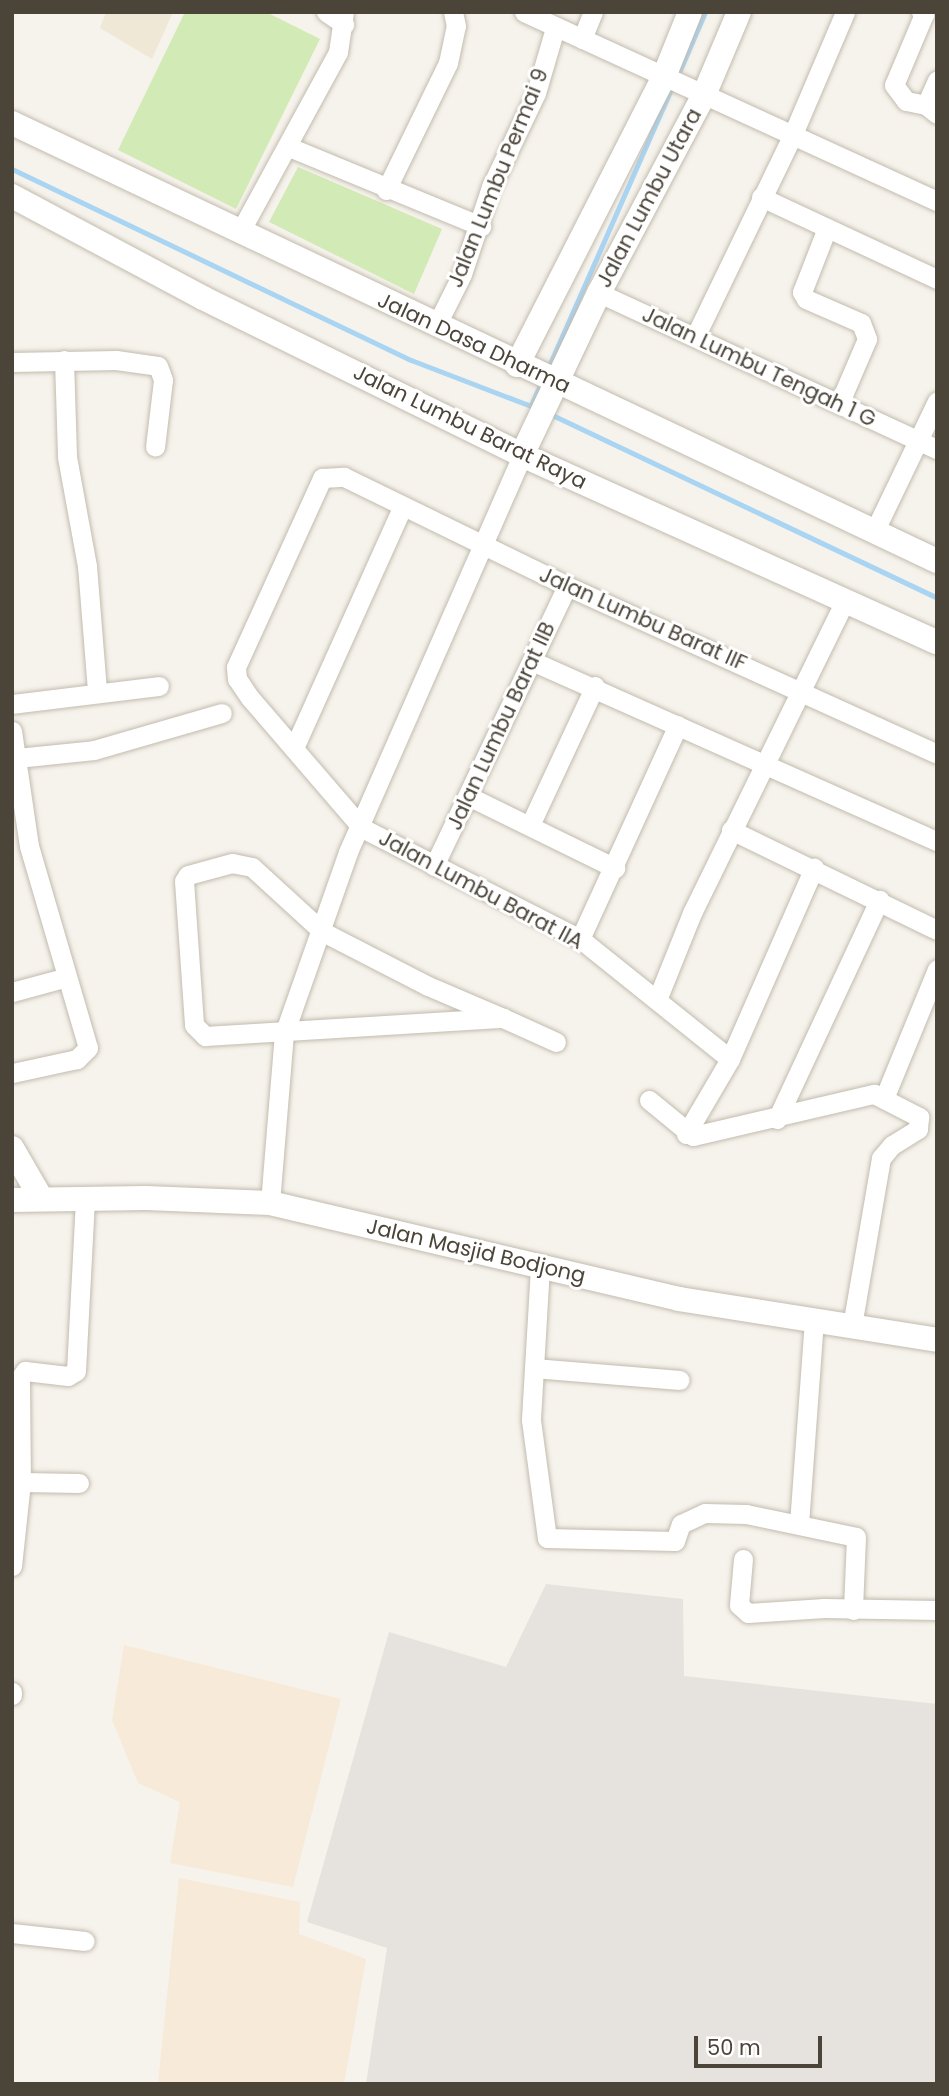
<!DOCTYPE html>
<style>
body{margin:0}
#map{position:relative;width:949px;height:2096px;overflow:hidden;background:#f6f3ec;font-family:Poppins,sans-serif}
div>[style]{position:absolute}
.commercial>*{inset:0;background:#f7ead8}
.industrial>*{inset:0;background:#e6e2dd}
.education>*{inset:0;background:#efe8d6}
.green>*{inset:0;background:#d2eab5}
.stream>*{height:5px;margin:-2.5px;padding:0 2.5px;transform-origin:2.5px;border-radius:2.5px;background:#a9d4f2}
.roads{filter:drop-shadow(0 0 2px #c2bbae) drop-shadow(0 0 2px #c2bbae)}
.minor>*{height:19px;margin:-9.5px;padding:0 9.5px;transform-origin:9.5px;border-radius:9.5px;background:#fff}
.tertiary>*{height:24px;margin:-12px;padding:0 12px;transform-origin:12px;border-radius:12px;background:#fff}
span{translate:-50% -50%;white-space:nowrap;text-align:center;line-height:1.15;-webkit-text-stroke:6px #fff;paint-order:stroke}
.street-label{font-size:21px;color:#4b4439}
.frame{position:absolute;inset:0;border:14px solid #4b4439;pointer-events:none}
.scale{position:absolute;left:694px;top:2036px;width:128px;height:32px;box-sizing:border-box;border:4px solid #4b4439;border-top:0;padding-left:9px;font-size:21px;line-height:24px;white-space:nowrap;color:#4b4439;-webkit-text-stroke:5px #fff;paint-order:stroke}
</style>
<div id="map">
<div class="commercial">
<div style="clip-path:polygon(124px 1645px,341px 1699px,293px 1887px,170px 1863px,180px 1802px,138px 1783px,112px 1720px)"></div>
<div style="clip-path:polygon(179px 1878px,300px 1902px,299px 1934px,366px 1959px,344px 2084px,158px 2083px)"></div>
</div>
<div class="industrial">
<div style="clip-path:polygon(546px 1584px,683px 1599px,684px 1676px,937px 1704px,937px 2084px,366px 2084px,387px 1948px,307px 1922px,389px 1632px,506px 1667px)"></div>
</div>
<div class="education">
<div style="clip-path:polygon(106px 12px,173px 12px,152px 59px,100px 28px)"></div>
</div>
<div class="green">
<div style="clip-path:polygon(185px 12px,266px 12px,320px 39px,236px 209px,118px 150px)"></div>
<div style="clip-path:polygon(298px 167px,442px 229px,414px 294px,269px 222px)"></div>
</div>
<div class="stream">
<div style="left:680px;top:70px;width:63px;rotate:-66.7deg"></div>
<div style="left:12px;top:169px;width:442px;rotate:25.6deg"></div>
<div style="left:411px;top:360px;width:134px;rotate:21deg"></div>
<div style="left:548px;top:368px;width:305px;rotate:-66.2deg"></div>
<div style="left:531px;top:405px;width:27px;rotate:-66deg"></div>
<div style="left:548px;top:413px;width:431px;rotate:25.4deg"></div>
</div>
<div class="roads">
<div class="minor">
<div style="left:326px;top:12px;width:22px;rotate:34deg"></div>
<div style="left:524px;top:12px;width:454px;rotate:24.6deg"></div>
<div style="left:921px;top:12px;width:4px;rotate:34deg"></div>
<div style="left:924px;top:14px;width:77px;rotate:112.9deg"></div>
<div style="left:894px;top:85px;width:20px;rotate:53deg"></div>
<div style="left:906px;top:101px;width:20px;rotate:11deg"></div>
<div style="left:926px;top:105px;width:14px;rotate:39deg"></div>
<div style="left:582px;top:39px;width:29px;rotate:-68deg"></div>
<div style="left:926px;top:105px;width:27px;rotate:-66deg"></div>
<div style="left:289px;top:147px;width:208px;rotate:22.4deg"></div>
<div style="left:386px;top:190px;width:141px;rotate:-64deg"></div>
<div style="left:448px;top:63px;width:38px;rotate:-78deg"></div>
<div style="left:456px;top:26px;width:14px;rotate:-102deg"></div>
<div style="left:761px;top:197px;width:194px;rotate:25deg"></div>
<div style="left:827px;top:228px;width:69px;rotate:111.3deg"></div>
<div style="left:802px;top:292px;width:8px;rotate:60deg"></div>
<div style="left:806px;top:299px;width:60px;rotate:23.6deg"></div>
<div style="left:861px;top:323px;width:17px;rotate:69deg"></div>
<div style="left:867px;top:339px;width:71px;rotate:113.3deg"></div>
<div style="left:241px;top:230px;width:203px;rotate:-61.4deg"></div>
<div style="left:338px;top:52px;width:40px;rotate:-81.5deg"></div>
<div style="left:599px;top:293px;width:372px;rotate:24.8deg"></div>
<div style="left:436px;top:326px;width:58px;rotate:-63.4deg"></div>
<div style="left:462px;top:274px;width:92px;rotate:-71.6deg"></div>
<div style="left:491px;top:187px;width:104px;rotate:-64.4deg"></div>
<div style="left:536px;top:93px;width:68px;rotate:-73.7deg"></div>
<div style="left:695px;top:337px;width:225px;rotate:-64.2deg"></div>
<div style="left:793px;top:134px;width:133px;rotate:-66.9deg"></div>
<div style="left:64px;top:360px;width:97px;rotate:88.2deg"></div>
<div style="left:67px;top:457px;width:111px;rotate:79.6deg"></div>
<div style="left:87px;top:566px;width:124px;rotate:85.4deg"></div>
<div style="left:12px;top:362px;width:104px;rotate:-1.1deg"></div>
<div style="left:116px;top:360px;width:42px;rotate:8.1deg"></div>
<div style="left:158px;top:366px;width:15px;rotate:70deg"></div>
<div style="left:163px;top:380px;width:67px;rotate:96.8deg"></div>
<div style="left:874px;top:532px;width:145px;rotate:-64.3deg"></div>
<div style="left:532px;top:661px;width:443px;rotate:24deg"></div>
<div style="left:12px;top:704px;width:148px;rotate:-7deg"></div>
<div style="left:12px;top:731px;width:116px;rotate:81.6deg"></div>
<div style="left:29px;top:846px;width:210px;rotate:73.7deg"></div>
<div style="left:88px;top:1048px;width:16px;rotate:135deg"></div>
<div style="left:77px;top:1059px;width:66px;rotate:167.8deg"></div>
<div style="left:294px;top:748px;width:265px;rotate:-65.8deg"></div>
<div style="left:17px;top:758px;width:77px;rotate:-5.9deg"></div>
<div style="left:94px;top:750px;width:133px;rotate:-16.1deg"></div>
<div style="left:468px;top:796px;width:164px;rotate:26.1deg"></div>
<div style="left:531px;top:823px;width:151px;rotate:-65deg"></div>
<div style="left:731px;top:830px;width:229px;rotate:25.9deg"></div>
<div style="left:434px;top:866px;width:310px;rotate:-64.6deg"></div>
<div style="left:580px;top:939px;width:235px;rotate:-65.4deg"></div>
<div style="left:12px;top:992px;width:54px;rotate:-15.1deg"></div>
<div style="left:657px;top:1000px;width:94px;rotate:-68.1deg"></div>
<div style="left:692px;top:913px;width:345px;rotate:-63.9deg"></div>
<div style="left:503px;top:1018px;width:82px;rotate:-156.9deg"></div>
<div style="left:428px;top:986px;width:118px;rotate:-152.8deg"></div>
<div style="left:323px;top:932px;width:96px;rotate:-137.5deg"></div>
<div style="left:252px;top:867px;width:20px;rotate:-169deg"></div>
<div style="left:232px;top:863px;width:46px;rotate:164.7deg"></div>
<div style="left:188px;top:875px;width:7px;rotate:124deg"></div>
<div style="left:184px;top:881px;width:144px;rotate:86deg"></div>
<div style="left:194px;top:1025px;width:16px;rotate:45deg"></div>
<div style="left:205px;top:1036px;width:299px;rotate:-3.5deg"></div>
<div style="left:503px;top:1018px;width:58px;rotate:24.4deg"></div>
<div style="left:730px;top:1059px;width:192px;rotate:-141.3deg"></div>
<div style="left:580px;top:939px;width:245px;rotate:-153deg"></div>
<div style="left:362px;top:828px;width:172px;rotate:-130.7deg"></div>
<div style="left:250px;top:698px;width:23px;rotate:-124deg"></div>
<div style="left:237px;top:679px;width:12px;rotate:-95deg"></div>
<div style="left:236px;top:667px;width:208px;rotate:-65.5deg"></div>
<div style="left:322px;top:478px;width:22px;rotate:-3deg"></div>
<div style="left:344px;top:477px;width:248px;rotate:26deg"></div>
<div style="left:567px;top:586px;width:406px;rotate:24.4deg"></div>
<div style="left:885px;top:1096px;width:137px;rotate:-67.7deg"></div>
<div style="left:649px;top:1100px;width:57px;rotate:39.3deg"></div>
<div style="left:693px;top:1136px;width:186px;rotate:-13.1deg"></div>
<div style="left:874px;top:1094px;width:51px;rotate:27.1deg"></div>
<div style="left:919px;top:1117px;width:12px;rotate:95deg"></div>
<div style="left:918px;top:1129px;width:31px;rotate:148deg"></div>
<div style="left:892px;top:1145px;width:17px;rotate:130deg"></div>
<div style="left:881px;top:1158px;width:170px;rotate:99.8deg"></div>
<div style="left:777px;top:1119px;width:242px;rotate:-65deg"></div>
<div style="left:686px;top:1134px;width:87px;rotate:-59.6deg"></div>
<div style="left:730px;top:1059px;width:209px;rotate:-66.3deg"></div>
<div style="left:270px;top:1203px;width:170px;rotate:-85.3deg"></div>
<div style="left:284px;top:1034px;width:193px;rotate:-70.6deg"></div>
<div style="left:348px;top:852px;width:433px;rotate:-66.3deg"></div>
<div style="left:540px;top:1267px;width:153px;rotate:93.4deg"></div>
<div style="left:531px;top:1420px;width:119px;rotate:82.3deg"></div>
<div style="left:547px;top:1538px;width:128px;rotate:1.3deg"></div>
<div style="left:675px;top:1541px;width:18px;rotate:-71deg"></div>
<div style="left:681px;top:1524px;width:26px;rotate:-25deg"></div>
<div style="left:705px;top:1513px;width:41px;rotate:1.4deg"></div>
<div style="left:746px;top:1514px;width:112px;rotate:11.8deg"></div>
<div style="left:856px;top:1537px;width:73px;rotate:92.4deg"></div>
<div style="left:534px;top:1368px;width:146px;rotate:4.7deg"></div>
<div style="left:21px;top:1482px;width:58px;rotate:1deg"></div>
<div style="left:799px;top:1524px;width:204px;rotate:-85.8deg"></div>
<div style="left:743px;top:1559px;width:46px;rotate:95deg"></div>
<div style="left:739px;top:1605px;width:12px;rotate:42deg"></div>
<div style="left:748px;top:1613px;width:76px;rotate:-3.8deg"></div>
<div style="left:824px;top:1608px;width:113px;rotate:1deg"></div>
<div style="left:12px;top:1566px;width:84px;rotate:-83.9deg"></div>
<div style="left:21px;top:1482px;width:104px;rotate:-90.6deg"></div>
<div style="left:20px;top:1378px;width:9px;rotate:-54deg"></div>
<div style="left:25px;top:1371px;width:43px;rotate:6.6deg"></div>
<div style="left:68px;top:1376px;width:9px;rotate:-32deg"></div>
<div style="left:76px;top:1371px;width:172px;rotate:-87deg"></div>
<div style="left:12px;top:1692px;width:3px;rotate:90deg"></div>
<div style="left:12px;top:1933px;width:73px;rotate:6.3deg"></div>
</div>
<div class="tertiary">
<div style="left:12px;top:123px;width:1023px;rotate:25.34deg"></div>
<div style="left:12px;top:196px;width:217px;rotate:28.1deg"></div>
<div style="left:203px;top:298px;width:356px;rotate:26.2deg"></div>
<div style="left:522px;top:455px;width:455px;rotate:24.3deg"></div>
<div style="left:517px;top:365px;width:321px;rotate:-63deg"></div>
<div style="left:663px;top:79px;width:72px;rotate:-68.1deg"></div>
<div style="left:522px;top:455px;width:179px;rotate:-64.6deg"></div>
<div style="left:599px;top:293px;width:224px;rotate:-62.1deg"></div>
<div style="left:704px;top:95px;width:90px;rotate:-67.1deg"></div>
<div style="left:12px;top:1148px;width:58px;rotate:59.9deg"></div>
<div style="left:12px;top:1200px;width:134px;rotate:-0.9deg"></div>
<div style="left:146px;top:1198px;width:124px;rotate:2.3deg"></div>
<div style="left:270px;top:1203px;width:420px;rotate:13.2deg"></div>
<div style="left:679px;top:1299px;width:261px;rotate:9deg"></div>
</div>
</div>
<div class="street-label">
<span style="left:498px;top:178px;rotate:-68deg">Jalan Lumbu Permai 9</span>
<span style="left:649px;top:198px;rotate:-62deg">Jalan Lumbu Utara</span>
<span style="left:474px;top:343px;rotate:25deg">Jalan Dasa Dharma</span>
<span style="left:759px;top:367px;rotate:25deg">Jalan Lumbu Tengah 1 G</span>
<span style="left:470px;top:427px;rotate:26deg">Jalan Lumbu Barat Raya</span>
<span style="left:643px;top:619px;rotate:24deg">Jalan Lumbu Barat IIF</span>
<span style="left:501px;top:726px;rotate:-65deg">Jalan Lumbu Barat IIB</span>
<span style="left:481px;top:890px;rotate:28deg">Jalan Lumbu Barat IIA</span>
<span style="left:476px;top:1251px;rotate:13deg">Jalan Masjid Bodjong</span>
</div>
<div class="frame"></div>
<div class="scale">50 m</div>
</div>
